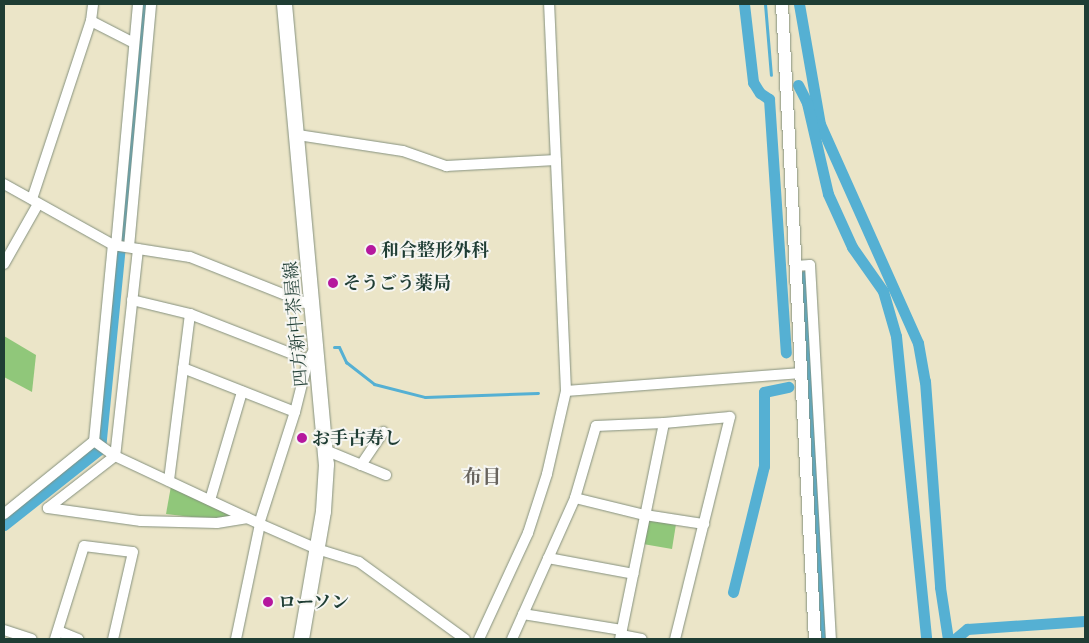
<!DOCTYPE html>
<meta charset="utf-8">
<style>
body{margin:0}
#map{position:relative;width:1089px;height:643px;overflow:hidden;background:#ebe5c8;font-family:"IM FELL Great Primer","Noto Serif JP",serif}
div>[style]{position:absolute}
.green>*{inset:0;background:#90c77a}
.stream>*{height:3px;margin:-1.5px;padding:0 1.5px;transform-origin:1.5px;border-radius:1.5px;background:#55b0d3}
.canal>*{height:11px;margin:-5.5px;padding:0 5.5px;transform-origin:5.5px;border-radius:5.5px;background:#55b0d3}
.roads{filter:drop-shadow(0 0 1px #85917e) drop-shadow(0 0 1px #85917e)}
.minor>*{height:10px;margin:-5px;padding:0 5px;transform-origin:5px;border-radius:5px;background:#fff}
.tertiary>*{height:12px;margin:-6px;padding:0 6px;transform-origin:6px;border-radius:6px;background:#fff}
.secondary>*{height:15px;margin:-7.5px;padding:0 7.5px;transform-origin:7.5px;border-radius:7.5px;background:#fff}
.dots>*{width:14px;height:14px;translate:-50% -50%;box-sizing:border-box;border:2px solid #f6f6f2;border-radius:50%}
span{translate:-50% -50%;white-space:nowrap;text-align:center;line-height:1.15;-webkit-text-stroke:4px #f6f6f2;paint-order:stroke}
.poi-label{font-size:18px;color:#1f3d34;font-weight:700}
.left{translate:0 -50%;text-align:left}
.street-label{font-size:18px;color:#1f3d34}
.neighbourhood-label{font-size:19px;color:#67635d;font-weight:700}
.frame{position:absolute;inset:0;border:5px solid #1f3d34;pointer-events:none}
</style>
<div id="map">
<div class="green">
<div style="clip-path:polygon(4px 336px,36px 355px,32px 392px,4px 377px)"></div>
<div style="clip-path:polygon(171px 486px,239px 517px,217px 520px,166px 514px)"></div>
<div style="clip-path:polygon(648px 520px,676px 524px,672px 549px,643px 544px)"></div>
</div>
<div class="stream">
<div style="left:765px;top:4px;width:71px;rotate:85.2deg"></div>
<div style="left:334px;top:347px;width:5px"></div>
<div style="left:339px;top:347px;width:17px;rotate:65deg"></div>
<div style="left:346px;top:362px;width:36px;rotate:38deg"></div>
<div style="left:374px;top:384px;width:53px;rotate:14.3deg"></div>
<div style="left:425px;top:397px;width:113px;rotate:-2deg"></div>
</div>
<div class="canal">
<div style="left:744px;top:4px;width:79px;rotate:83.4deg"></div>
<div style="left:753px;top:82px;width:13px;rotate:58deg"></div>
<div style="left:760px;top:93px;width:11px;rotate:34deg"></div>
<div style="left:769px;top:99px;width:254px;rotate:86.2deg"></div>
<div style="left:799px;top:4px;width:122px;rotate:80.1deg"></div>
<div style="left:820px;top:124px;width:240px;rotate:65.9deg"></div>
<div style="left:918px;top:343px;width:39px;rotate:80deg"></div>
<div style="left:925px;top:381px;width:207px;rotate:85.8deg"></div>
<div style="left:940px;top:587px;width:53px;rotate:81.3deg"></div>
<div style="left:798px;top:85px;width:20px;rotate:63deg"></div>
<div style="left:807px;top:103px;width:93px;rotate:77deg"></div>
<div style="left:828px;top:194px;width:58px;rotate:65.6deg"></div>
<div style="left:852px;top:247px;width:54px;rotate:54.8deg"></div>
<div style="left:883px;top:291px;width:47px;rotate:73.9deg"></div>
<div style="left:896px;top:336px;width:304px;rotate:84.3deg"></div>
<div style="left:805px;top:276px;width:364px;rotate:86.8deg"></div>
<div style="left:4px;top:525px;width:122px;rotate:-38.4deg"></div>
<div style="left:100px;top:449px;width:447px;rotate:-84.4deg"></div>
<div style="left:733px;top:592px;width:130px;rotate:-76.2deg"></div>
<div style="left:764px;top:466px;width:74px;rotate:-90deg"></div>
<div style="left:764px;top:392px;width:25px;rotate:-12deg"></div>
<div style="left:955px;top:639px;width:16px;rotate:-40deg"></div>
<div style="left:967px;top:629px;width:118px;rotate:-3.9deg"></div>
</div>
<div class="roads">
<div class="minor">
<div style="left:91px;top:21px;width:17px;rotate:-83deg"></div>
<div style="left:298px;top:135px;width:106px;rotate:8.7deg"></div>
<div style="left:403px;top:151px;width:46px;rotate:19.2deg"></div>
<div style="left:446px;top:166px;width:110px;rotate:-3.1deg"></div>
<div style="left:4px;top:184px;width:125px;rotate:29.2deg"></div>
<div style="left:113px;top:245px;width:78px;rotate:8.9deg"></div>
<div style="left:190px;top:257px;width:132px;rotate:21.7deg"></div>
<div style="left:32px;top:199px;width:188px;rotate:-71.7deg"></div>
<div style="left:91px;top:21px;width:48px;rotate:27.1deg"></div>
<div style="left:116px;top:246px;width:243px;rotate:-84.8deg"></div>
<div style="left:129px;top:247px;width:244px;rotate:-84.8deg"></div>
<div style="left:138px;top:249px;width:208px;rotate:96.3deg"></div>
<div style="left:115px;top:456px;width:85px;rotate:142.2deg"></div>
<div style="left:48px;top:508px;width:94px;rotate:8deg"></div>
<div style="left:141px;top:521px;width:76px;rotate:1.5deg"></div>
<div style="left:217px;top:523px;width:31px;rotate:-9deg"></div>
<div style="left:4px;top:264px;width:69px;rotate:-60.5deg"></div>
<div style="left:795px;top:266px;width:15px;rotate:-4deg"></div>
<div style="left:810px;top:265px;width:375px;rotate:86.8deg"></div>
<div style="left:132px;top:300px;width:60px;rotate:13.6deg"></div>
<div style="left:190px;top:314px;width:168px;rotate:97.2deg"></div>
<div style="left:190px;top:314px;width:127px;rotate:21.3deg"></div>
<div style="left:183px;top:368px;width:120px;rotate:21.4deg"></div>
<div style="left:566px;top:391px;width:236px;rotate:-4.4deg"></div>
<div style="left:664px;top:423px;width:66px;rotate:-5.2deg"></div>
<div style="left:730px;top:417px;width:229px;rotate:103.9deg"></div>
<div style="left:94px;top:441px;width:26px;rotate:36deg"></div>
<div style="left:115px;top:456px;width:160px;rotate:25.1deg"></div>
<div style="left:260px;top:524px;width:62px;rotate:23.7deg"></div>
<div style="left:317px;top:549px;width:44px;rotate:17.2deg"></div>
<div style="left:359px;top:562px;width:131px;rotate:36deg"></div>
<div style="left:325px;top:450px;width:66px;rotate:22.3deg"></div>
<div style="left:361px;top:465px;width:40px;rotate:-56deg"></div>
<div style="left:575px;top:498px;width:72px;rotate:13.7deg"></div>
<div style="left:645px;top:515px;width:60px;rotate:8.7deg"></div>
<div style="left:210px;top:500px;width:113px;rotate:-73.5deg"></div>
<div style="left:4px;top:514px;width:116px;rotate:-39deg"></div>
<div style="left:94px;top:441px;width:197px;rotate:-84.5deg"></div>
<div style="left:259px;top:524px;width:118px;rotate:-72.2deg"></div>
<div style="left:295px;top:412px;width:54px;rotate:-76deg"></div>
<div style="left:308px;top:360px;width:15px;rotate:-58deg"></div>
<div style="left:548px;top:558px;width:87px;rotate:10.5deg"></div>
<div style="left:523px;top:614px;width:100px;rotate:9.2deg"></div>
<div style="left:4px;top:630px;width:29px;rotate:18deg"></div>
<div style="left:58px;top:631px;width:22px;rotate:22deg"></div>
<div style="left:621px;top:635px;width:21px;rotate:11deg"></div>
<div style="left:55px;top:639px;width:97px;rotate:-72.7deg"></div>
<div style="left:84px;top:546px;width:49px;rotate:7deg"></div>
<div style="left:133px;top:552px;width:89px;rotate:102.9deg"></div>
<div style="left:236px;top:639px;width:117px;rotate:-78.2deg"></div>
<div style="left:479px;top:639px;width:117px;rotate:-65.2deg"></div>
<div style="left:528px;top:533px;width:62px;rotate:-72.1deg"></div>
<div style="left:547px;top:474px;width:85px;rotate:-77.1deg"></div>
<div style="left:566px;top:391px;width:387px;rotate:-92.5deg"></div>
<div style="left:512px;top:639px;width:154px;rotate:-65.9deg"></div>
<div style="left:575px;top:498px;width:75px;rotate:-73.7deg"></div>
<div style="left:596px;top:426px;width:68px;rotate:-2.5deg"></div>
<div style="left:664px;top:423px;width:220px;rotate:101.5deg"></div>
</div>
<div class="tertiary">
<div style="left:782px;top:4px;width:636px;rotate:87.03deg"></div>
</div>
<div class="secondary">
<div style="left:284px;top:4px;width:462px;rotate:84.8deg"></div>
<div style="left:326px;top:464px;width:47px;rotate:93.7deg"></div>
<div style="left:323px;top:511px;width:130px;rotate:99.8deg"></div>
</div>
</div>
<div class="dots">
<div style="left:371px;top:250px;background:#b5179e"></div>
<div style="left:333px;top:283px;background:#b5179e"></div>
<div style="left:302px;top:438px;background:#b5179e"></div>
<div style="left:268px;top:602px;background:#b5179e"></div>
</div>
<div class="poi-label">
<span class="left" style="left:381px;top:250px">和合整形外科</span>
<span class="left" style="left:343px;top:283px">そうごう薬局</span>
<span class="left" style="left:312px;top:438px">お手古寿し</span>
<span class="left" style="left:278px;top:602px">ローソン</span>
</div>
<div class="street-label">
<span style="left:296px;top:324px;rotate:-95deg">四方新中茶屋線</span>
</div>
<div class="neighbourhood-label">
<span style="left:482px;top:477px">布目</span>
</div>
<div class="frame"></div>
</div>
